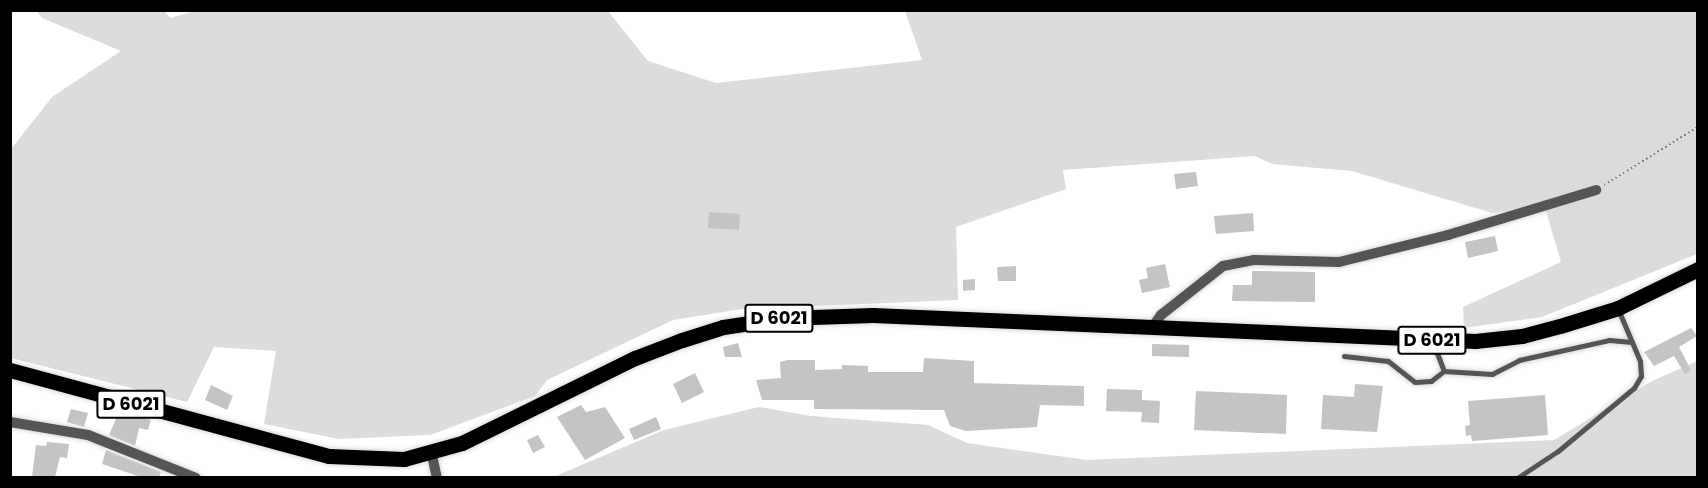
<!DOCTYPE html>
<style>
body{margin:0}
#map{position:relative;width:1708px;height:488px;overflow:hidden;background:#fff;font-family:Poppins,sans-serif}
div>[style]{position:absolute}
.green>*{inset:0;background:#dcdcdc}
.building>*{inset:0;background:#c4c4c4}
.path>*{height:2px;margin-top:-1px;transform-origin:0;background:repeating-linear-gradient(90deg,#777 0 1.5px,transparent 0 4.5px)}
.roads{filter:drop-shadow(0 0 2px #dbdbdb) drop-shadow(0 0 2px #dbdbdb)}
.service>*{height:5px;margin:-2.5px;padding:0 2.5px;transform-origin:2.5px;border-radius:2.5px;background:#555}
.minor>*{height:10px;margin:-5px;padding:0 5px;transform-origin:5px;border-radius:5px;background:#555}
.primary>*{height:15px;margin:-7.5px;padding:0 7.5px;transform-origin:7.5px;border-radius:7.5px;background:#000}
span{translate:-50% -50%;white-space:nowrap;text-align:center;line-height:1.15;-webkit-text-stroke:4.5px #fff;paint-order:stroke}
.shield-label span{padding:2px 4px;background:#fff;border:2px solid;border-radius:4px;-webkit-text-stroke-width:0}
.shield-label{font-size:18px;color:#000;font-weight:700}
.frame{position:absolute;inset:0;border:12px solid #000;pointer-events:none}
</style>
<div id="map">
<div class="green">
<div style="clip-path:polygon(198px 10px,608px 11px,648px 61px,716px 83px,922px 60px,905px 11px,1697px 11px,1697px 254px,1542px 317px,1464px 328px,1463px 307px,1561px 262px,1545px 208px,1492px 213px,1352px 171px,1272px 164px,1255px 156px,1063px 170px,1066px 189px,956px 227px,958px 300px,742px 309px,673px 320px,547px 380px,535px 396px,430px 435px,339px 439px,264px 424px,276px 351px,214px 347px,187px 402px,11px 358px,11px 149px,52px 97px,121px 51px,42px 18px,37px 11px,164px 11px,171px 18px)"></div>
<div style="clip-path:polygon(1697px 361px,1697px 477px,551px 478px,664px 430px,759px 407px,811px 416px,928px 425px,967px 443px,1087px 460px,1554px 440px,1652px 381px)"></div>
</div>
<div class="building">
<div style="clip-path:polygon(1196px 172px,1198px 186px,1176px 189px,1174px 174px)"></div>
<div style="clip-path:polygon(709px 212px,740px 214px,739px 230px,708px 228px)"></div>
<div style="clip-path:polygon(1253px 213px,1254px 231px,1216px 234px,1214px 216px)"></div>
<div style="clip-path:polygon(1495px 236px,1498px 251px,1468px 258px,1465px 242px)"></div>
<div style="clip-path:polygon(1165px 264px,1170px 287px,1142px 293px,1139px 280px,1148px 278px,1146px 268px)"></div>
<div style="clip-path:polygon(1016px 266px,1016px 281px,998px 281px,997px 267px)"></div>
<div style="clip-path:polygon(1252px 271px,1315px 272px,1315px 302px,1232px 301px,1233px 285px,1252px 285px)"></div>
<div style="clip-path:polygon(975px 279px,975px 290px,963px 291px,963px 280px)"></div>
<div style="clip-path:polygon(1691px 328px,1697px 336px,1679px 347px,1691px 370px,1685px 374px,1674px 356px,1654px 366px,1644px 352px)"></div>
<div style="clip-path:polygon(738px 343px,742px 357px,725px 357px,723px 347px)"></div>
<div style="clip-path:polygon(1152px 344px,1189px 345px,1189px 357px,1152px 356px)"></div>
<div style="clip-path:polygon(924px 358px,974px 361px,974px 383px,1084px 386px,1084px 406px,1040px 405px,1037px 427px,966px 431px,950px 426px,944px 410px,814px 409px,814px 400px,762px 400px,756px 380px,781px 378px,780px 362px,788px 360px,815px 360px,815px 370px,842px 369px,842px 365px,868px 366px,868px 372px,923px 372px)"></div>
<div style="clip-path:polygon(695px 373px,704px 392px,682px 403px,673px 384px)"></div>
<div style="clip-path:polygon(1355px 384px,1383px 386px,1377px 432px,1321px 429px,1323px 395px,1354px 397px)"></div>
<div style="clip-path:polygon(211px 385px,233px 396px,227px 410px,205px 400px)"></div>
<div style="clip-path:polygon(1107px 389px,1142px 390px,1142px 400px,1160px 401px,1159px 423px,1141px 422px,1142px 412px,1106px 411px)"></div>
<div style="clip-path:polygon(1196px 391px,1287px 395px,1286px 434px,1194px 430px)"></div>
<div style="clip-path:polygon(1545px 395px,1548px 435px,1472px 441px,1471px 435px,1466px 436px,1465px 426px,1470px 425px,1468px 401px)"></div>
<div style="clip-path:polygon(581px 405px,586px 412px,605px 407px,625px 438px,585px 460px,557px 417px)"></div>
<div style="clip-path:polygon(71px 409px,88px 413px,84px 427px,67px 422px)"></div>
<div style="clip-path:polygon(119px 412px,151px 420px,148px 430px,139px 428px,135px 446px,109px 435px)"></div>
<div style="clip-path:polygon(656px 417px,661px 429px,634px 440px,629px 429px)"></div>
<div style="clip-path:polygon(538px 435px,545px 447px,533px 453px,527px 440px)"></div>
<div style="clip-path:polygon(47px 442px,69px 444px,67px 458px,60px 457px,55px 477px,32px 477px,36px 445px,46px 446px)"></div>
<div style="clip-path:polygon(106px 450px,161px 472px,159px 477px,141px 477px,102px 464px)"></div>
</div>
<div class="path">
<div style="left:1604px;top:185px;width:110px;rotate:-31.7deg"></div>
</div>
<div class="roads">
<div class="service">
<div style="left:1437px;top:341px;width:12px;rotate:90deg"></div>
<div style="left:1437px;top:353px;width:19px;rotate:69deg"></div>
<div style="left:1444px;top:371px;width:48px;rotate:3.6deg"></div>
<div style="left:1492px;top:374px;width:30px;rotate:-27deg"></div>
<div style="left:1519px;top:360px;width:92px;rotate:-12.5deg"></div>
<div style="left:1609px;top:340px;width:23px;rotate:5deg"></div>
<div style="left:1344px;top:356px;width:44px;rotate:6.5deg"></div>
<div style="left:1388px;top:361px;width:34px;rotate:38deg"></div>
<div style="left:1415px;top:382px;width:16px;rotate:-4deg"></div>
<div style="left:1431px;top:381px;width:16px;rotate:-38deg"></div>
<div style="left:1517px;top:478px;width:49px;rotate:-33.4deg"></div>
<div style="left:1558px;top:451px;width:99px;rotate:-39.7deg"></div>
<div style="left:1634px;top:388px;width:14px;rotate:-60deg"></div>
<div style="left:1641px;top:376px;width:15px;rotate:-94deg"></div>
<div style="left:1640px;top:361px;width:56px;rotate:-112.9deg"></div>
</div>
<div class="minor">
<div style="left:1153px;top:326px;width:14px;rotate:-54deg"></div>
<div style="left:1161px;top:315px;width:79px;rotate:-38.3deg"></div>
<div style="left:1223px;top:266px;width:32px;rotate:-11deg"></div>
<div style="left:1254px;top:260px;width:85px;rotate:1.3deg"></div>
<div style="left:1339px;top:262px;width:112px;rotate:-13.9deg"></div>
<div style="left:1448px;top:235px;width:155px;rotate:-16.9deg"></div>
<div style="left:10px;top:422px;width:79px;rotate:9.5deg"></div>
<div style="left:88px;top:435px;width:116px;rotate:21.7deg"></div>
<div style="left:432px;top:455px;width:24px;rotate:78deg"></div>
</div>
<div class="primary">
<div style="left:10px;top:370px;width:330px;rotate:15.1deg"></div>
<div style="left:329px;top:456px;width:75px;rotate:2.3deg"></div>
<div style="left:404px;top:459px;width:60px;rotate:-15.4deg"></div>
<div style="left:462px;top:443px;width:193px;rotate:-26.2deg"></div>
<div style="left:635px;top:358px;width:50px;rotate:-21deg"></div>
<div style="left:682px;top:340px;width:43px;rotate:-17.6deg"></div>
<div style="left:723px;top:327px;width:61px;rotate:-8.5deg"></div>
<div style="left:783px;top:318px;width:90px;rotate:-1.9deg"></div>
<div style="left:873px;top:315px;width:603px;rotate:2.47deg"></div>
<div style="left:1475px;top:341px;width:47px;rotate:-6.1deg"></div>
<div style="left:1522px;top:336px;width:39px;rotate:-15deg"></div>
<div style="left:1560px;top:326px;width:61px;rotate:-17.2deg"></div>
<div style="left:1618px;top:308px;width:89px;rotate:-26deg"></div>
</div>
</div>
<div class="shield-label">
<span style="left:779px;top:318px">D 6021</span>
<span style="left:1432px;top:340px">D 6021</span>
<span style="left:131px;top:404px">D 6021</span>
</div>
<div class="frame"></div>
</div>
